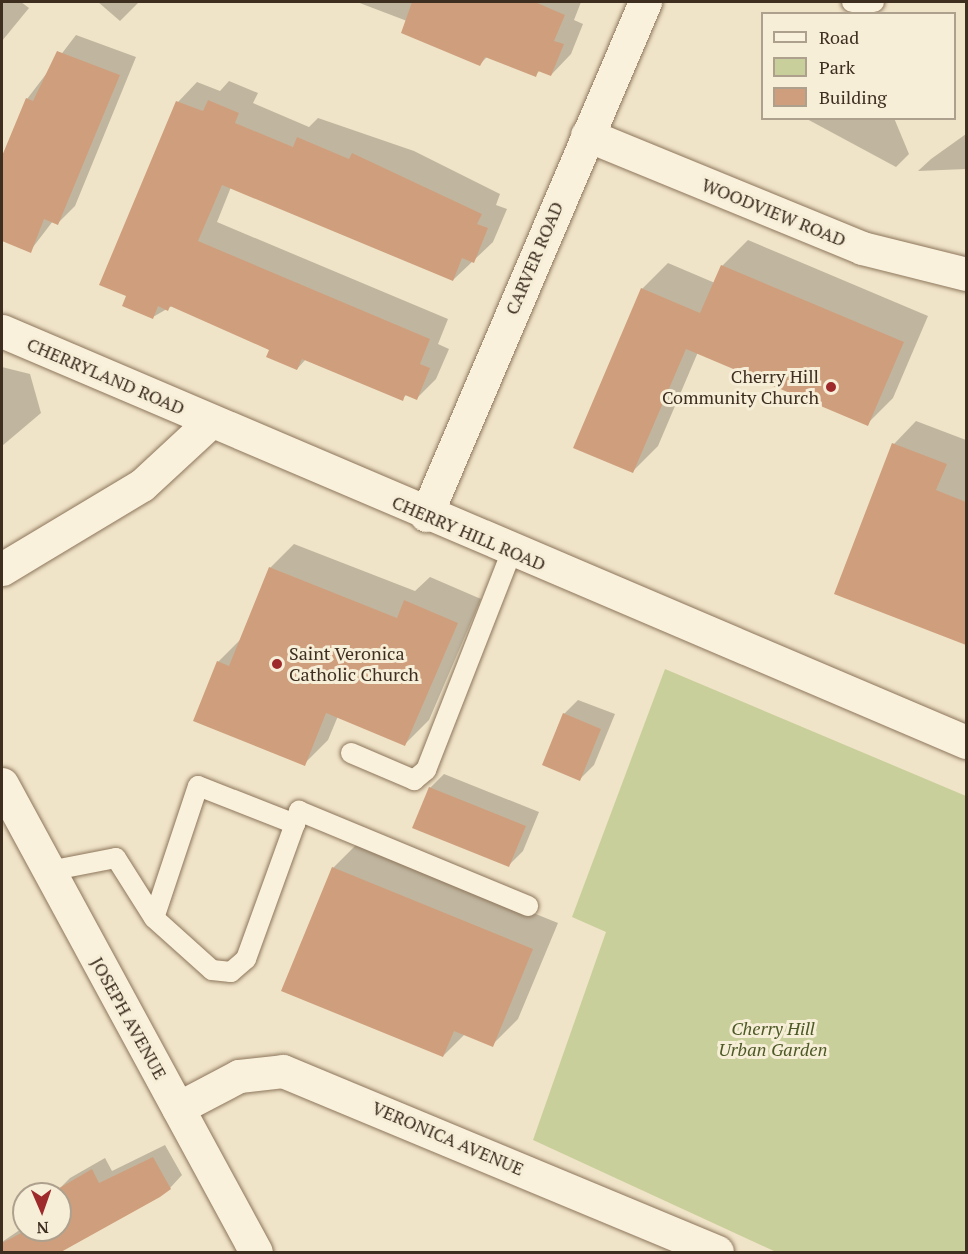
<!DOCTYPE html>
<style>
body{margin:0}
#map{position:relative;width:968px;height:1254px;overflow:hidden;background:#f0e4c8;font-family:"PT Serif",serif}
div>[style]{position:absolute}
.green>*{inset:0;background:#c9cf9b}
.shadow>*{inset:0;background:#0003}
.building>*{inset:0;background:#cf9f7d}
.roads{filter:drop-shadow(0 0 2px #8d765c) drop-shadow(0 0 2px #8d765c)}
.lane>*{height:20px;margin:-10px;padding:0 10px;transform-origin:10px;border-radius:10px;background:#faf1dc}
.street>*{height:33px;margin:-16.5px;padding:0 16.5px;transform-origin:16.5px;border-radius:16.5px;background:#faf1dc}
.secondary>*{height:33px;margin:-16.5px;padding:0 16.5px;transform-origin:16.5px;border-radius:16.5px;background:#faf1dc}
.dots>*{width:16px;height:16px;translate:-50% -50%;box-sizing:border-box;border:3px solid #f7eed8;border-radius:50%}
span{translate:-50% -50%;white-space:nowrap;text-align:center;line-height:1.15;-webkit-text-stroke:6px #f7eed8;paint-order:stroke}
.street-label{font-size:18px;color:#3d2e20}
.poi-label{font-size:18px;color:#3d2e20}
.right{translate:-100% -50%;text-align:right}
.left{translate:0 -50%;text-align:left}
.park-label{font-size:18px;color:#4d5a26;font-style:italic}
.frame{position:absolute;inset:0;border:3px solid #3d2e20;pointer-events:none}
.legend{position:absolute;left:761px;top:12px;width:195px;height:108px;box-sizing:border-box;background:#f7eed8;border:2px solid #ada18e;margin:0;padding:8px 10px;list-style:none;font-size:18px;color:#3d2e20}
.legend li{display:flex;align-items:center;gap:12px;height:30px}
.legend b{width:30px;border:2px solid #ada18e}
.north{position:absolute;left:12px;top:1182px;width:60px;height:60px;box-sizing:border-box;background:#f7eed8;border:2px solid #ada18e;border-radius:50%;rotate:178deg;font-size:16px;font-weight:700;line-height:24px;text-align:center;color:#3d2e20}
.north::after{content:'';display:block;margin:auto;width:21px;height:27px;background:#9e2a2b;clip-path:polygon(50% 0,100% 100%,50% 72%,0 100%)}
</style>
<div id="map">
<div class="green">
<div style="clip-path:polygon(665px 669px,966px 796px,966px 1252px,776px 1252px,533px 1140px,606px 932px,572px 917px)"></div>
</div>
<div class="shadow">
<div style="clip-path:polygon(2px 2px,21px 2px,29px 8px,2px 41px)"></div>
<div style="clip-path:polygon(98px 2px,139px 2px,120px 21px)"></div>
<div style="clip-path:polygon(357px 2px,581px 2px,574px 20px,583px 24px,571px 54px,551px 75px,540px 70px,536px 75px,488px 56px,480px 64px,407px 21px)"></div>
<div style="clip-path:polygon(76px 35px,136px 57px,75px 206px,58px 223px,53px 221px,30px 251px,2px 239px,2px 157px,27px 99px)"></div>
<div style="clip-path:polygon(229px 81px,258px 93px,253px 103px,309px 127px,318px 118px,414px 151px,500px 194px,496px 205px,507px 209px,493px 242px,453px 280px,231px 187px,217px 222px,448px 319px,438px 344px,449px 349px,436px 379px,417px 398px,407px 394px,402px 399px,306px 359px,297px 369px,271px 349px,172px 306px,153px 317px,178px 102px,197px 82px,220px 91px)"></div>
<div style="clip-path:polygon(805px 118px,894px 118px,909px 154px,896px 167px)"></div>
<div style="clip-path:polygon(966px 134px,966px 169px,918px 171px,931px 159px)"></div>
<div style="clip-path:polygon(748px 240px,928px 316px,893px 398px,867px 424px,698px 352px,658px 446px,633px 471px,642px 289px,668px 263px,715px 283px,722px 266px)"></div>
<div style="clip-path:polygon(2px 367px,30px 374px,41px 413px,2px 446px)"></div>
<div style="clip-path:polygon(916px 421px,966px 440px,966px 643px,836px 593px,894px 444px)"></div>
<div style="clip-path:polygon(294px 544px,415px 591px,430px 577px,481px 599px,429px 720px,405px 744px,338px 716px,328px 740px,304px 764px,218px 662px,243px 637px,270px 568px)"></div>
<div style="clip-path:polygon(578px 700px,615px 714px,594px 765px,580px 779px,564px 714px)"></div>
<div style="clip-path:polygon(444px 774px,539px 812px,523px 851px,509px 865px,430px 788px)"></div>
<div style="clip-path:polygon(359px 842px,558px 923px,518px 1019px,492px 1045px,465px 1034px,443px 1056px,333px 868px)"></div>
<div style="clip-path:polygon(165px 1145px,182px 1175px,170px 1188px,59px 1252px,2px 1252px,2px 1242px,24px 1227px,60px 1230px,60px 1208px,66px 1205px,57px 1191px,70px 1178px,105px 1158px,112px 1171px)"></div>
</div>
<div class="building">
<div style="clip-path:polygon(412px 2px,535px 2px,565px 15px,554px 41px,564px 44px,551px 76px,538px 71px,536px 77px,485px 57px,480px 66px,401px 33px)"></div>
<div style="clip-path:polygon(57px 51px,120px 75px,58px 225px,44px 219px,31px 253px,2px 241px,2px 156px,26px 98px,33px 101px)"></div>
<div style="clip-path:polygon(208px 100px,239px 113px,235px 123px,293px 147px,297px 137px,349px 159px,352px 153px,482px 214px,477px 224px,488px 228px,474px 263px,462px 258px,453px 281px,222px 185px,198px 241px,430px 339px,420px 364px,430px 368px,417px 400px,405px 395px,403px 401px,302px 359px,297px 370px,266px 357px,269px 350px,170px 306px,168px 311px,158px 306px,153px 319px,122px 306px,126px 296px,99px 285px,176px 101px,203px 111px)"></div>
<div style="clip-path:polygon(721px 265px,904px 342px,868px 426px,686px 349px,633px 473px,573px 448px,641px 288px,700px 313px)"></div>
<div style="clip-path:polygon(892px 443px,947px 464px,936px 490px,966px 502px,966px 645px,834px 594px)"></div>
<div style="clip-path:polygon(269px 567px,397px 618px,404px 600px,458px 623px,405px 746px,326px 713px,305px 766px,193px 721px,217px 661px,229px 666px)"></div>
<div style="clip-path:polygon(563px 713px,601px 729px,580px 781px,542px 765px)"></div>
<div style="clip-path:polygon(429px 787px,526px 826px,509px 867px,412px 828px)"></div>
<div style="clip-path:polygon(332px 867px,533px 949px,493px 1047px,454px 1031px,443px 1057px,281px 991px)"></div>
<div style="clip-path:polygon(153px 1157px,171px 1189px,160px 1197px,61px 1252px,2px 1252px,2px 1243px,27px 1230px,60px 1230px,60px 1213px,66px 1209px,56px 1190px,92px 1169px,99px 1183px)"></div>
</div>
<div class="roads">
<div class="lane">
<div style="left:852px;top:2px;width:22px"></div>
<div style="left:351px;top:753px;width:69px;rotate:23.2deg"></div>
<div style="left:414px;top:780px;width:16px;rotate:-40deg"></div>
<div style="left:426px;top:770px;width:235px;rotate:-68.6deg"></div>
<div style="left:295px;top:824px;width:14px;rotate:-73deg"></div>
<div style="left:299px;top:811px;width:248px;rotate:22.5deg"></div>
<div style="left:49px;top:871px;width:68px;rotate:-11deg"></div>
<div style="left:116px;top:858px;width:71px;rotate:57.7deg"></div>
<div style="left:154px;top:918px;width:78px;rotate:41.9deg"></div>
<div style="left:212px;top:970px;width:19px;rotate:6deg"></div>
<div style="left:231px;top:972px;width:20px;rotate:-41deg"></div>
<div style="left:246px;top:959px;width:144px;rotate:-70.1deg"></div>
<div style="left:295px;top:824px;width:104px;rotate:-158.6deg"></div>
<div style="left:198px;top:786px;width:139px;rotate:108.4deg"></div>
</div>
<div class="street">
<div style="left:587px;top:135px;width:297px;rotate:22.3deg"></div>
<div style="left:862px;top:248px;width:107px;rotate:14deg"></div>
<div style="left:426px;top:515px;width:558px;rotate:-66.88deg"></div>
<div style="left:2px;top:784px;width:532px;rotate:61.51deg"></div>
<div style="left:178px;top:1108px;width:69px;rotate:-27.7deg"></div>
<div style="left:239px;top:1076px;width:44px;rotate:-6.5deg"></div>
<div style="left:283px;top:1071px;width:470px;rotate:22.6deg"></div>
</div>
<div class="secondary">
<div style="left:2px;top:331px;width:1048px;rotate:23.09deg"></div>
<div style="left:2px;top:569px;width:163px;rotate:-31deg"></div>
<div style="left:142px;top:485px;width:94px;rotate:-42.8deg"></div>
</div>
</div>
<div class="dots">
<div style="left:831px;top:387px;background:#9e2a2b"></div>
<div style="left:277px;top:664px;background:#9e2a2b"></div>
</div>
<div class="street-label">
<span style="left:774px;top:212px;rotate:22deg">WOODVIEW ROAD</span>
<span style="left:534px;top:258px;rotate:-67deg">CARVER ROAD</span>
<span style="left:106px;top:376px;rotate:23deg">CHERRYLAND ROAD</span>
<span style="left:469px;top:533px;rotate:23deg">CHERRY HILL ROAD</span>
<span style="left:129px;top:1018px;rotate:61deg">JOSEPH AVENUE</span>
<span style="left:448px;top:1138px;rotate:23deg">VERONICA AVENUE</span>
</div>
<div class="poi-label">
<span class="right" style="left:819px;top:387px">Cherry Hill<br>Community Church</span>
<span class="left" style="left:289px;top:664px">Saint Veronica<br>Catholic Church</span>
</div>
<div class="park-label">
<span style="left:773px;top:1039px">Cherry Hill<br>Urban Garden</span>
</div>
<div class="frame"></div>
<ul class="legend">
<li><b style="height:8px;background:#faf1dc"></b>Road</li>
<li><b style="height:16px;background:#c9cf9b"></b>Park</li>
<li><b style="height:16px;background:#cf9f7d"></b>Building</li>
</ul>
<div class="north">N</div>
</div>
